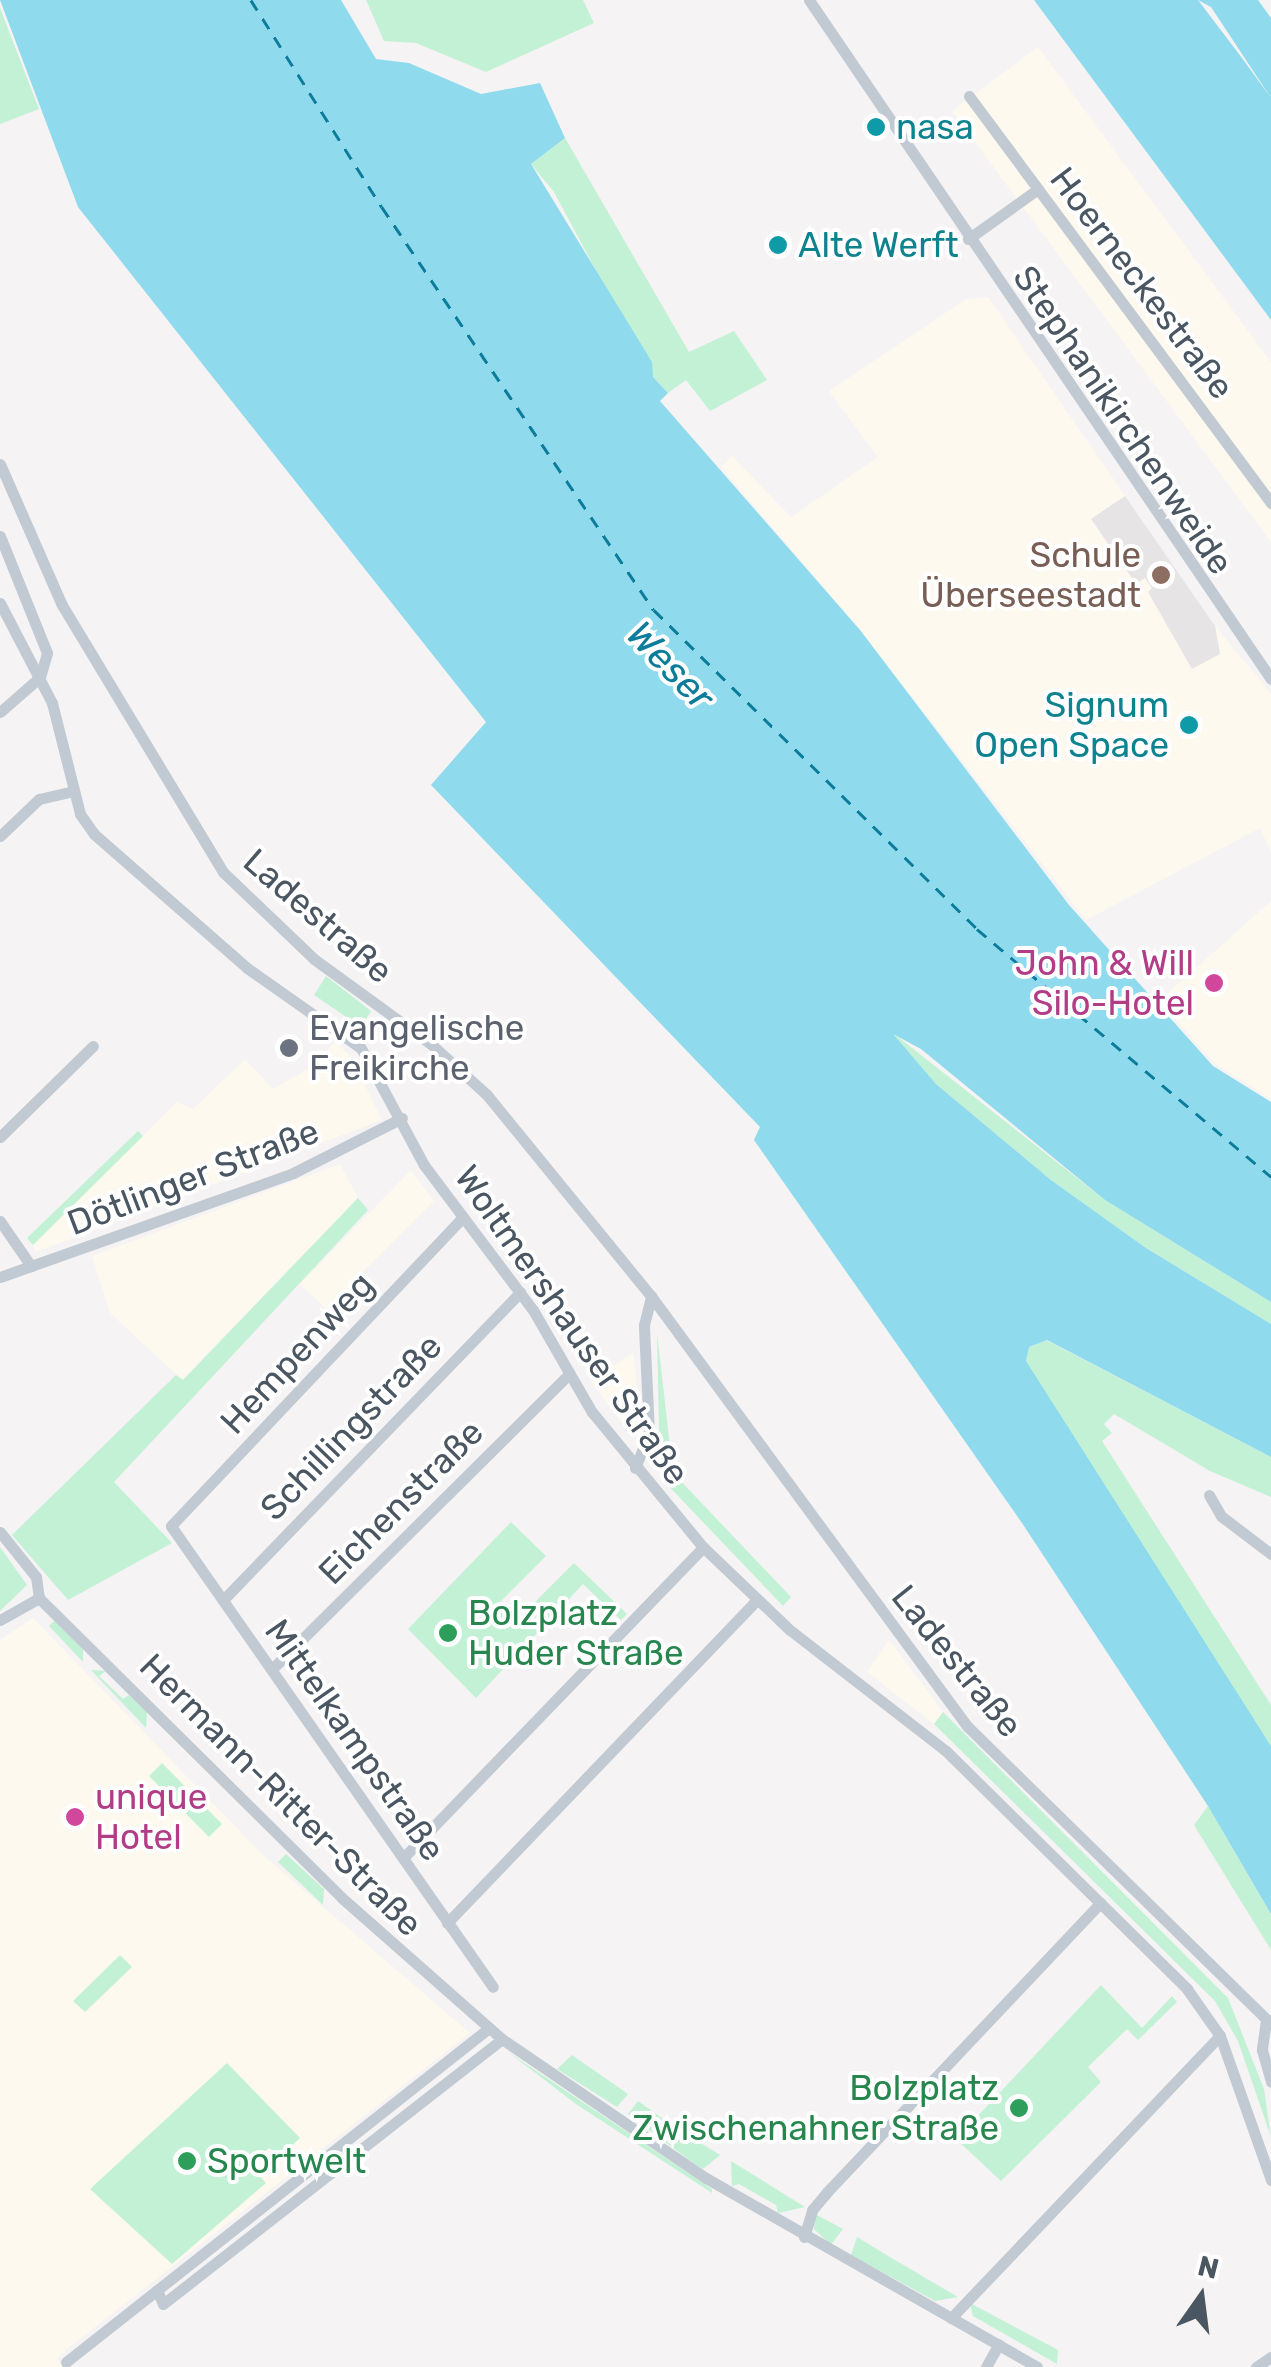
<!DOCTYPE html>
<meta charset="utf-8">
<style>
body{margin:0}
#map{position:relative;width:1271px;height:2367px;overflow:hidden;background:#f5f3f3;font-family:Rubik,sans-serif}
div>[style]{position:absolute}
.commercial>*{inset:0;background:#fdf9ef}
.education>*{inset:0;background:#e6e4e5}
.green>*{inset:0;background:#c3f1d5}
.water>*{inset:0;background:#90daee}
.pier>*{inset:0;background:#f5f3f3}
.ferry>*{height:2.5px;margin-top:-1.25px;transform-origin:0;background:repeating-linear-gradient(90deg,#0c7c9b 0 12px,transparent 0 22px)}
.minor>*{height:11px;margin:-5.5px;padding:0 5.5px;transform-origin:5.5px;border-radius:5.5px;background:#c1cad2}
.dots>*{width:28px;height:28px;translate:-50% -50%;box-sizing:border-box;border:5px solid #fff;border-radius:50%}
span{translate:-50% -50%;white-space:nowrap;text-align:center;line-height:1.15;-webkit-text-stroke:8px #fff;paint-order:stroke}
.culture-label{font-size:35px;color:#0d838f}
.left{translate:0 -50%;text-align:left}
.right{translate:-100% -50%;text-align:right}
.street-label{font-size:35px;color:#4a5661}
.education-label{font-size:35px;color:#785e54}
.hotel-label{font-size:35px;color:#b23c85}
.worship-label{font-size:35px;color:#5b616d}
.leisure-label{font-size:35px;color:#27864d}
.water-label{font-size:38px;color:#0c7c9b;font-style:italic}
.north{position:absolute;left:1151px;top:2247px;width:100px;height:100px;-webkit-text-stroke:8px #fff;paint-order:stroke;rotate:14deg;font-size:28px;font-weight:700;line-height:40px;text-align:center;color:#4a5661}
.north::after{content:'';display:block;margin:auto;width:35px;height:45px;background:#4a5661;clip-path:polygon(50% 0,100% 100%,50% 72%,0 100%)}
</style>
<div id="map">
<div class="commercial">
<div style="clip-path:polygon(1038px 47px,1271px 362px,1271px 542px,952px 111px)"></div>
<div style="clip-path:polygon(988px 297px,1125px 496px,1092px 519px,1136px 584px,1145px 577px,1181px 650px,1220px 654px,1215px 626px,1271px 694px,1271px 852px,1260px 828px,1086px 920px,860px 630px,721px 467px,732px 456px,791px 517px,878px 457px,829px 391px,966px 299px)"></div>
<div style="clip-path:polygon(1271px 901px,1271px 1099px,1215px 1064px,1159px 1001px)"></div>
<div style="clip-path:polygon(335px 1041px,351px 1057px,382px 1120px,36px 1252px,33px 1245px,177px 1102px,193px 1109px,245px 1059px,273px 1089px,314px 1066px)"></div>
<div style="clip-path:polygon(340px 1164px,358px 1198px,182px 1380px,110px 1313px,92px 1256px)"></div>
<div style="clip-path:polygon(411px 1170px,434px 1201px,326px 1309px,300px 1284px)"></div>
<div style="clip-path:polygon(633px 1353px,642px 1427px,632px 1436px,590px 1381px)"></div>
<div style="clip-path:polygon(33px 1618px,264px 1856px,470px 2033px,67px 2349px,57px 2359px,63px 2367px,0 2367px,0 1640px)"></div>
<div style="clip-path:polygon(889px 1640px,943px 1712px,934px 1724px,867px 1672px)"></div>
</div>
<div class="education">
<div style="clip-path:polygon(1125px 496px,1215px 626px,1220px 654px,1192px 669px,1148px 592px,1152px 588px,1145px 578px,1136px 584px,1091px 519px)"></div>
</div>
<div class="green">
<div style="clip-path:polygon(366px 0,583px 0,594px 23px,486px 72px,416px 43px,384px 41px)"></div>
<div style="clip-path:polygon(0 8px,39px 109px,0 124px)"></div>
<div style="clip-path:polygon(565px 138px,689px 352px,734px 331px,767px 380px,710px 411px,686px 380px,668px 393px,653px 377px,554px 192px,531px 164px)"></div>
<div style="clip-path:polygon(326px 976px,371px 1011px,361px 1027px,314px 995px)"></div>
<div style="clip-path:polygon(893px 1033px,1105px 1200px,1271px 1302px,1271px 1324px,1146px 1248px,1051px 1180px,936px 1084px,900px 1050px)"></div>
<div style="clip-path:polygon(138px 1131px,143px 1136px,33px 1245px,27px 1238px)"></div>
<div style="clip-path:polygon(358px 1198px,368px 1210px,114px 1482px,172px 1543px,68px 1600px,12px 1535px,176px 1375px,183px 1380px)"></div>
<div style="clip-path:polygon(657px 1333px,673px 1473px,791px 1597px,783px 1606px,660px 1477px)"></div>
<div style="clip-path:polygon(1046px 1340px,1271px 1457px,1271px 1497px,1210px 1471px,1114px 1414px,1104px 1424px,1112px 1433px,1102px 1441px,1271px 1705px,1271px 1746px,1044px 1398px,1026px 1361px,1029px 1347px)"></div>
<div style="clip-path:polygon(511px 1522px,546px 1556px,500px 1602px,517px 1620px,574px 1563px,627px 1614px,621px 1620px,583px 1584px,476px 1698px,408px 1629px)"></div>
<div style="clip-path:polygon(0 1547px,27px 1585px,0 1611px)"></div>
<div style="clip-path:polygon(57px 1618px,83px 1645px,83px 1662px,49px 1626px)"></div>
<div style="clip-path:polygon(91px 1670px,106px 1671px,99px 1676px,123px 1699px,129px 1695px,147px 1712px,146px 1728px)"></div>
<div style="clip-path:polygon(943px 1712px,1228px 1998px,1264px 2089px,1271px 2137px,1238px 2041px,1215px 2001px,934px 1724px)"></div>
<div style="clip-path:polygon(162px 1763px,222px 1824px,209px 1837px,149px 1776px)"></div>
<div style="clip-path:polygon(1208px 1806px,1271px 1914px,1271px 1950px,1194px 1825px)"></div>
<div style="clip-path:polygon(286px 1854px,324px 1889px,323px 1905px,278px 1862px)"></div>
<div style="clip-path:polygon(120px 1955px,132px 1967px,85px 2012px,73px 2001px)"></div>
<div style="clip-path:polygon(1101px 1985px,1142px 2028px,1172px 1996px,1177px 2002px,1138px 2040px,1127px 2029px,1088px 2067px,1101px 2082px,1001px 2181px,956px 2139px)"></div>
<div style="clip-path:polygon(508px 2052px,712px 2189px,712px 2193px,576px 2104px)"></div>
<div style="clip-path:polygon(572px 2055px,628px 2094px,617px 2107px,557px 2069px)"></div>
<div style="clip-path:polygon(227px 2063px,300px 2138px,281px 2156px,269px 2148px,250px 2165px,266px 2183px,172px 2264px,90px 2189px)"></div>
<div style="clip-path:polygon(638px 2101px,673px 2126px,720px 2155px,703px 2169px,696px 2165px,628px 2114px)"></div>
<div style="clip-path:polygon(731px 2161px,805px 2207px,778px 2213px,776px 2205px,739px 2184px,732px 2186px)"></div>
<div style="clip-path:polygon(815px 2214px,843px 2229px,831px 2245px,814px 2229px)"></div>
<div style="clip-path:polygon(857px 2237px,888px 2256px,958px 2297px,935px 2301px,851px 2255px)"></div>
<div style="clip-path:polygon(970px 2303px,1058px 2350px,1057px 2364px,973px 2316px)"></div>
</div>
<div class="water">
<div style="clip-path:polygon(0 0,341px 0,376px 59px,409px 63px,481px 94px,540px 83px,565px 138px,531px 164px,652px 362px,653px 377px,668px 393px,660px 401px,860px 630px,1069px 905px,1213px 1066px,1271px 1102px,1271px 1302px,1105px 1200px,921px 1049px,893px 1034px,936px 1084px,1051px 1180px,1146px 1248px,1271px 1324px,1271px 1457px,1047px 1340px,1029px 1347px,1026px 1361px,1271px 1746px,1271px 1914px,1208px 1806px,1022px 1523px,754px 1140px,760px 1127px,431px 785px,486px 722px,78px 207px)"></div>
<div style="clip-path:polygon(1034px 0,1258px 0,1271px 18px,1271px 320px)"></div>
</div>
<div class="pier">
<div style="clip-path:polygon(1198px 0,1211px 7px,1271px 98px,1242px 58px)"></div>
</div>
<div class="ferry">
<div style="left:251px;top:0;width:245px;rotate:57.7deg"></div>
<div style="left:382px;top:207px;width:486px;rotate:56deg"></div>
<div style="left:654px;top:610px;width:454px;rotate:44.6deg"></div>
<div style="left:977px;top:929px;width:385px;rotate:40.1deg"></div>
</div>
<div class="minor">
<div style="left:809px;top:0;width:821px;rotate:55.77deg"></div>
<div style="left:969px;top:96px;width:507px;rotate:53.42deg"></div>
<div style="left:968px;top:239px;width:86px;rotate:-35.5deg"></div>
<div style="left:0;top:464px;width:154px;rotate:66.3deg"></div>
<div style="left:62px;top:605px;width:312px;rotate:58.9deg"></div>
<div style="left:223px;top:872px;width:126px;rotate:43.7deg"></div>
<div style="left:314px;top:959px;width:145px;rotate:36deg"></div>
<div style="left:431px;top:1044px;width:76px;rotate:42.3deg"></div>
<div style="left:487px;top:1095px;width:259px;rotate:50.8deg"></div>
<div style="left:651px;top:1296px;width:534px;rotate:53.69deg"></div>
<div style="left:967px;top:1726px;width:426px;rotate:44.4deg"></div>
<div style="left:0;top:536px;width:126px;rotate:68.1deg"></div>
<div style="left:47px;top:653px;width:25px;rotate:106deg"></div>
<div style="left:40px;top:677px;width:53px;rotate:138.8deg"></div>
<div style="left:0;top:603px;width:113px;rotate:62.5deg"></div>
<div style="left:52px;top:703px;width:114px;rotate:75.8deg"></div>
<div style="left:80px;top:814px;width:24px;rotate:55deg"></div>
<div style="left:94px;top:834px;width:203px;rotate:41.2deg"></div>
<div style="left:247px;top:968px;width:139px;rotate:35.1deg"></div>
<div style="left:361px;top:1048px;width:133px;rotate:61.7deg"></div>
<div style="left:424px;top:1165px;width:181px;rotate:53.1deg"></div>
<div style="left:533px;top:1310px;width:118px;rotate:60deg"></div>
<div style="left:592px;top:1412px;width:175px;rotate:50.6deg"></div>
<div style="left:703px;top:1547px;width:120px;rotate:43.7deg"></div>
<div style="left:790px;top:1630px;width:197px;rotate:37.8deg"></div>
<div style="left:946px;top:1751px;width:339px;rotate:44.6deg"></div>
<div style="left:1187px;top:1989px;width:57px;rotate:54.9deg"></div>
<div style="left:1220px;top:2036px;width:153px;rotate:70.5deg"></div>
<div style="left:0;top:836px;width:54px;rotate:-43.5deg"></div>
<div style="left:39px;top:799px;width:35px;rotate:-13deg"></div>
<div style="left:0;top:1137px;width:130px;rotate:-44.4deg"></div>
<div style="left:463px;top:1217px;width:425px;rotate:133.4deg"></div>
<div style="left:171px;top:1526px;width:562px;rotate:55.07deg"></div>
<div style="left:0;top:1221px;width:55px;rotate:55.4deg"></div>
<div style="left:0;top:1277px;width:311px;rotate:-19.5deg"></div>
<div style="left:293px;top:1173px;width:122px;rotate:-26.8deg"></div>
<div style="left:635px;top:1468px;width:38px;rotate:-68deg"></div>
<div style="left:649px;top:1433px;width:108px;rotate:-92.7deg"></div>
<div style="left:644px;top:1325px;width:30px;rotate:-76deg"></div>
<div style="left:1209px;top:1495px;width:24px;rotate:60deg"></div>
<div style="left:1221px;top:1516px;width:63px;rotate:37.2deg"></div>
<div style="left:0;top:1532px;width:58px;rotate:51.3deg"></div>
<div style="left:36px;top:1577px;width:21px;rotate:82deg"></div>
<div style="left:39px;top:1598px;width:426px;rotate:44.7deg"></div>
<div style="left:342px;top:1898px;width:213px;rotate:41.4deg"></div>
<div style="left:502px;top:2039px;width:247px;rotate:34.3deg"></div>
<div style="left:706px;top:2178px;width:381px;rotate:29.7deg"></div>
<div style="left:223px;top:1600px;width:428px;rotate:-46deg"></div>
<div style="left:0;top:1620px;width:45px;rotate:-29.4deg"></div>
<div style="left:272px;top:1669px;width:417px;rotate:-44.8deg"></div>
<div style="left:405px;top:1856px;width:429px;rotate:-46deg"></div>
<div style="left:447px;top:1923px;width:446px;rotate:-46.2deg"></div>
<div style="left:1266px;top:2020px;width:30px;rotate:98deg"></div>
<div style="left:1262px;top:2050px;width:33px;rotate:74deg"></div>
<div style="left:804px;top:2237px;width:28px;rotate:-73deg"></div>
<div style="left:812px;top:2210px;width:23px;rotate:-50deg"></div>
<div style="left:827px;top:2192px;width:398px;rotate:-46.6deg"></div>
<div style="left:157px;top:2290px;width:15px;rotate:67deg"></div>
<div style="left:163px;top:2304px;width:430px;rotate:-38deg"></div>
<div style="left:951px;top:2318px;width:390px;rotate:-46.4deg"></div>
<div style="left:66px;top:2362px;width:539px;rotate:-38.29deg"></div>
<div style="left:986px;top:2367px;width:26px;rotate:-61deg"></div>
<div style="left:1256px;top:2367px;width:18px;rotate:-34deg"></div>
</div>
<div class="dots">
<div style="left:876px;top:127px;background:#0f9aa8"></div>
<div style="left:778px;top:245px;background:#0f9aa8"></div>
<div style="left:1161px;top:575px;background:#8d6e63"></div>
<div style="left:1189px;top:725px;background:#0f9aa8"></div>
<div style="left:1214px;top:983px;background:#d1479c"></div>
<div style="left:289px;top:1048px;background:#6b7280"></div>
<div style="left:448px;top:1633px;background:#2e9e5b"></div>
<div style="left:75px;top:1817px;background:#d1479c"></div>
<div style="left:1019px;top:2108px;background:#2e9e5b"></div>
<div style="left:187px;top:2161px;background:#2e9e5b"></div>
</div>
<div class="culture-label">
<span class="left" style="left:896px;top:127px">nasa</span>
<span class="left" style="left:798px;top:245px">Alte Werft</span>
<span class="right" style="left:1169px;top:725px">Signum<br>Open Space</span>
</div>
<div class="street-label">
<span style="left:1142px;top:283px;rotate:53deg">Hoerneckestraße</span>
<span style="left:1123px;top:420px;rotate:56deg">Stephanikirchenweide</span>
<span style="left:318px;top:916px;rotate:41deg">Ladestraße</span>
<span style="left:193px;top:1177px;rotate:-21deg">Dötlinger Straße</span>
<span style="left:572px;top:1325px;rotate:55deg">Woltmershauser Straße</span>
<span style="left:297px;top:1353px;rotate:-47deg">Hempenweg</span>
<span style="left:351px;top:1427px;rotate:-46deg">Schillingstraße</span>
<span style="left:401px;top:1502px;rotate:-45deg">Eichenstraße</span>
<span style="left:957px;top:1661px;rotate:51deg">Ladestraße</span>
<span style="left:355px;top:1740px;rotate:55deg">Mittelkampstraße</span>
<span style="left:281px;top:1795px;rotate:45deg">Hermann-Ritter-Straße</span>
</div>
<div class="education-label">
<span class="right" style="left:1141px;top:575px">Schule<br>Überseestadt</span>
</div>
<div class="hotel-label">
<span class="right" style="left:1194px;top:983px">John &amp; Will<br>Silo-Hotel</span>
<span class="left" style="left:95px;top:1817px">unique<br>Hotel</span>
</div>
<div class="worship-label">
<span class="left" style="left:309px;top:1048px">Evangelische<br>Freikirche</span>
</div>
<div class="leisure-label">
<span class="left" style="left:468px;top:1633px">Bolzplatz<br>Huder Straße</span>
<span class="right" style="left:999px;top:2108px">Bolzplatz<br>Zwischenahner Straße</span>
<span class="left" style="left:207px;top:2161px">Sportwelt</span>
</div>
<div class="water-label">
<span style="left:670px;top:666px;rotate:46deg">Weser</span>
</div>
<div class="north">N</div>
</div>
